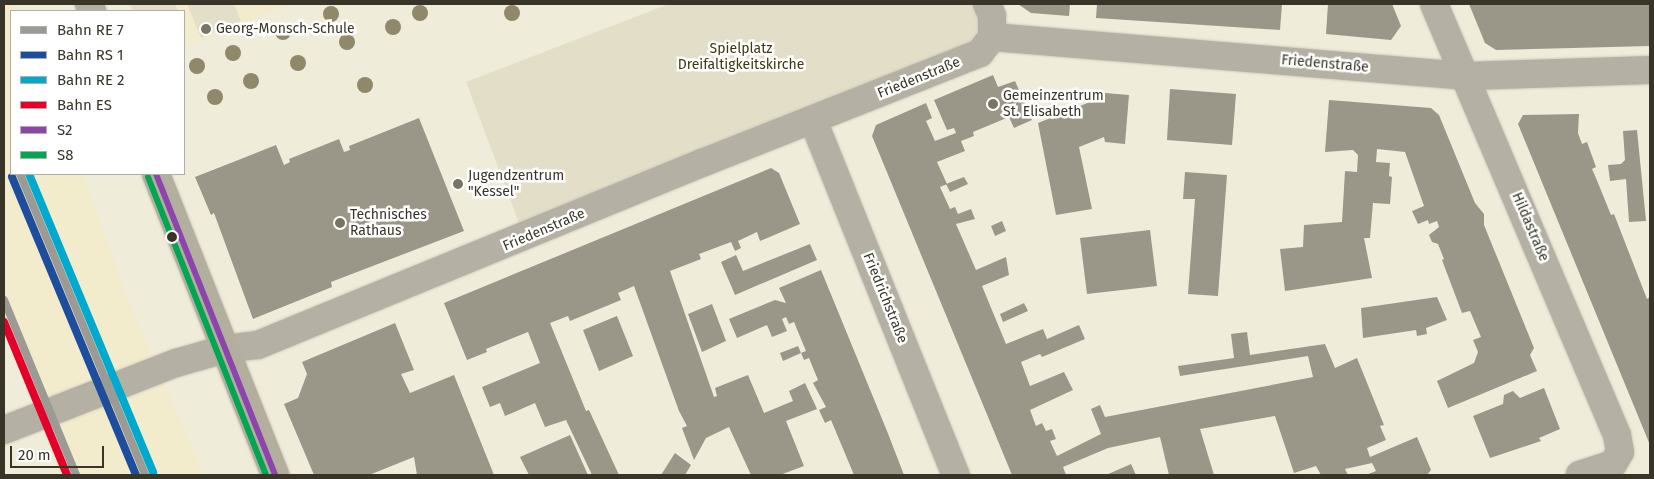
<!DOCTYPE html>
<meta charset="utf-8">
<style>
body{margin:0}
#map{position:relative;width:1654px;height:479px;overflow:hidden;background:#f0ecda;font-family:"Fira Sans",sans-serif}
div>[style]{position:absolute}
.built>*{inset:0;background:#f2ebcc}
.green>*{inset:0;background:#e3dec8}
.building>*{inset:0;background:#9a9789}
.roads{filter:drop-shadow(0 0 1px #cdcabc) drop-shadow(0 0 1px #cdcabc)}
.street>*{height:28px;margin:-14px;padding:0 14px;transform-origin:14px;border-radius:14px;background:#b4b0a4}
.secondary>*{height:28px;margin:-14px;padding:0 14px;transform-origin:14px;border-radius:14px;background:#b2af9f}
.bus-1>*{height:6px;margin:-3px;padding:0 3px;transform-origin:3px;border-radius:3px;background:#8e44ad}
.bus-2>*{height:6px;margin:-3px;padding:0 3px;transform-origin:3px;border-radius:3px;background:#00a651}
.rail-1>*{height:8px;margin:-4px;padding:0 4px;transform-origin:4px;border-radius:4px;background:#9c9a94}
.rail-2>*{height:8px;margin:-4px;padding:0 4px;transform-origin:4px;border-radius:4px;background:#1d4e9e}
.rail-3>*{height:8px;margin:-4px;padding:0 4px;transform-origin:4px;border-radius:4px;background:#00a9ce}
.rail-4>*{height:8px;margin:-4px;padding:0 4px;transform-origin:4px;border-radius:4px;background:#e4002b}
.trees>*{width:16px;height:16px;margin:-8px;border-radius:50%;background:#8f886a}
.dots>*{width:14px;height:14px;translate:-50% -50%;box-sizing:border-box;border:2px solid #fff;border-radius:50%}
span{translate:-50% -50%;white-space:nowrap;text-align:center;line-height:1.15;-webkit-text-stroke:5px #fff;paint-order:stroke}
.poi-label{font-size:14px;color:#383528}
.left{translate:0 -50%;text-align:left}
.park-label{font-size:14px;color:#40370e}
.street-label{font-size:14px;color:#383528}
.frame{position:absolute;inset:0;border:5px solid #383528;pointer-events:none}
.legend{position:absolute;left:10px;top:10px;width:175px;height:165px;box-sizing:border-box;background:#fff;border:1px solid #afaea9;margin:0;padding:6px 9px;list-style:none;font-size:15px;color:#383528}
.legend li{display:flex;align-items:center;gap:10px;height:25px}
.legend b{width:25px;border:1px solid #afaea9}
.scale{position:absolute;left:10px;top:446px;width:94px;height:22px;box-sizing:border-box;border:2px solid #383528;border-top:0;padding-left:6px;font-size:15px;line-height:18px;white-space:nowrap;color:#383528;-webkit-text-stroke:4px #fff;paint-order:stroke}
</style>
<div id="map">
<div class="built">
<div style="clip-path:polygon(4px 4px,16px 4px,19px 11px,11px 11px,11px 174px,83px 174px,128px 299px,204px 475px,60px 475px,4px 331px)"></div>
<div style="clip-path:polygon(127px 4px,291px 4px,184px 47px,184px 11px,130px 11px)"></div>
</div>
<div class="green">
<div style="clip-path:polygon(130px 4px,175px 4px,178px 11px,133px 11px)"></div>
<div style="clip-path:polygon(187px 4px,234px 4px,241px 21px,201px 38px)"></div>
<div style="clip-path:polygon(669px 4px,977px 4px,982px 16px,977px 34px,967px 45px,519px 223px,466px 82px)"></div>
</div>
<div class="building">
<div style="clip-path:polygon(1018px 4px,1070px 4px,1069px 16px,1031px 13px)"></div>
<div style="clip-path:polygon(1097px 4px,1282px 4px,1280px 30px,1096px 18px)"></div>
<div style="clip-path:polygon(1328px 4px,1392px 4px,1401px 26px,1391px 40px,1326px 34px)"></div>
<div style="clip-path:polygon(1469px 4px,1650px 4px,1650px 46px,1496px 50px,1485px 43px)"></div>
<div style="clip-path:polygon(993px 75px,998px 87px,1015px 81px,1032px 120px,1014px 128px,1009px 117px,973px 132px,974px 136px,961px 141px,965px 151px,937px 162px,947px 184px,940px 187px,950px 209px,955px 207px,958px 214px,971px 209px,975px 219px,956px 224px,976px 270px,1006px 257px,1009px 275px,982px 286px,1006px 344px,1043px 329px,1047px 339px,1079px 325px,1085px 339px,1042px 357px,1040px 354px,1021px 362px,1030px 386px,1064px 372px,1073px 390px,1030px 410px,1036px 426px,1042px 423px,1046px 431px,1052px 429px,1056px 439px,1050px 441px,1057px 456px,1101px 434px,1091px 409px,1100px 405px,1105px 417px,1313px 377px,1308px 356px,1180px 376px,1178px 366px,1234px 358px,1231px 334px,1247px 332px,1250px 355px,1325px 344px,1335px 368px,1357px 358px,1384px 425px,1380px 426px,1386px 440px,1367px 448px,1370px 457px,1417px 437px,1431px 470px,1427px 475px,1366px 475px,1376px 471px,1372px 463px,1345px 469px,1348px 475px,1321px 475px,1316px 466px,1294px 473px,1275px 416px,1200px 429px,1214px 475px,1169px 475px,1160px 437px,1108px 448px,1063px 467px,1066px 475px,1012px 475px,872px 136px,876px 125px,926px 103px,932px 118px,926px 121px,935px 141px,956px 133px,954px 128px,947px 130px,934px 100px)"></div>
<div style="clip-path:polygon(1170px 89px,1236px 94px,1232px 145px,1167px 140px)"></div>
<div style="clip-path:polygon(1094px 92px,1129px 95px,1125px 144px,1105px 142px,1104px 137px,1079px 147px,1092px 209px,1056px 215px,1038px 123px,1090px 102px)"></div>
<div style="clip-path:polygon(1329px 100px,1431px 108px,1439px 115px,1475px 203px,1484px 214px,1484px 225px,1534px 348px,1530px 355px,1537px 371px,1448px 408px,1437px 381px,1474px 363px,1478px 352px,1473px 340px,1481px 337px,1470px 311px,1462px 313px,1442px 260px,1444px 259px,1438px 244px,1432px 242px,1429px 235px,1439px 227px,1437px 221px,1429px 224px,1428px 220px,1418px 224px,1412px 211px,1424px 206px,1405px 152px,1377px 149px,1376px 162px,1390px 163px,1389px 176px,1392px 177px,1390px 204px,1373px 203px,1370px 238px,1364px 238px,1372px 278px,1285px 291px,1280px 249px,1303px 247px,1304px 225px,1342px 222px,1345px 171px,1357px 172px,1358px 155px,1353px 150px,1325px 152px)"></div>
<div style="clip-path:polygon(1579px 114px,1578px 133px,1582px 144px,1587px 142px,1596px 167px,1592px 169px,1596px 178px,1611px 215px,1614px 214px,1647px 299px,1650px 297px,1650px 445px,1518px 124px,1523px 115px)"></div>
<div style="clip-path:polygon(419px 118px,464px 231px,331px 282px,332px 287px,253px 319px,214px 213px,211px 215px,195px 177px,276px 145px,284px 165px,290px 162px,289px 159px,339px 139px,344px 152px,350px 150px,349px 146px)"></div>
<div style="clip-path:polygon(1637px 130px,1646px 221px,1629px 222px,1626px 179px,1610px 181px,1608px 165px,1621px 164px,1625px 160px,1623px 131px)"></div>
<div style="clip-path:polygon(771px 168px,779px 173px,800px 224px,760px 241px,757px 232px,738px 241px,741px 248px,735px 251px,731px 242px,699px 254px,701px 259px,670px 271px,714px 397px,717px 396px,715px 388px,748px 375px,764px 413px,793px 401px,789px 391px,805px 383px,817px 409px,786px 421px,804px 466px,780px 475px,751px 475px,729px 427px,706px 438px,694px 460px,682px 428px,687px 426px,679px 411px,634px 286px,618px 293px,621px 300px,570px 321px,568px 316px,550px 323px,586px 411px,589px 410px,619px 475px,592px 475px,566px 420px,545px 427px,535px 403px,505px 416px,500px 403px,490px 407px,482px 387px,540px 363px,528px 332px,486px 349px,487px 352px,467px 360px,444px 303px)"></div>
<div style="clip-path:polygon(1185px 172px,1227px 175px,1218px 296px,1188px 294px,1195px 199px,1183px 199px)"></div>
<div style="clip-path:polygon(964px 177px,968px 184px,950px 192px,946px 184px)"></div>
<div style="clip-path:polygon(1002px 221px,1006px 231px,995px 236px,991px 226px)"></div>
<div style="clip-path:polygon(1150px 230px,1157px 286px,1087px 294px,1080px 238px)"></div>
<div style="clip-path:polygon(810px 244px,817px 260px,735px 295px,721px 262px,736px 255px,743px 271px)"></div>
<div style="clip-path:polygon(821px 270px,887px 431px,904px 475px,854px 475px,831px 420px,825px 423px,819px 410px,826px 407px,813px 383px,818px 380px,809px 358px,804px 360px,801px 353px,783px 361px,780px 353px,798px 346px,801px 353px,806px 351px,794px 322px,789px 324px,786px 317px,782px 319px,787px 331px,772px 337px,767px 325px,737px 338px,729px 319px,775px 300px,786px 303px,779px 288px)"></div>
<div style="clip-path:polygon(1437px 297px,1447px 320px,1426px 328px,1427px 334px,1417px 336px,1416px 330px,1363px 338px,1361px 308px)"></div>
<div style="clip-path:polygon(1024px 303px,1028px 311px,1003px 322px,1000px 314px)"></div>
<div style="clip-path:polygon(712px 304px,726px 341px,702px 352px,688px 314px)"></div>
<div style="clip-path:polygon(617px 316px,633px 356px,599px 371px,583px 330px)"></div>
<div style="clip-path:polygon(395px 323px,414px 370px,401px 374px,410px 393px,454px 375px,494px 475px,417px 475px,414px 457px,369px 475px,314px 475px,284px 404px,298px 398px,307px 374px,302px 362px)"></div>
<div style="clip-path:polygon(1544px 388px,1560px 429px,1539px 438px,1541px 441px,1490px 458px,1473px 416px,1503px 404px,1504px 395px,1513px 391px,1520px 398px)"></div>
<div style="clip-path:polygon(570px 435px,588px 475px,529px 475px,520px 457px)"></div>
<div style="clip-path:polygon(675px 453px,691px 465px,685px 475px,661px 475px)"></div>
<div style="clip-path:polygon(1131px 464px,1136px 475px,1106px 475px)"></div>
</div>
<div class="roads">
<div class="street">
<div style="left:987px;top:4px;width:13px;rotate:67deg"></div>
<div style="left:992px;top:16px;width:21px;rotate:90deg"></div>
<div style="left:1434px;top:4px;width:468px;rotate:67deg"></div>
<div style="left:1617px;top:435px;width:17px;rotate:80deg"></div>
<div style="left:1620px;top:452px;width:14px;rotate:120deg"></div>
<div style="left:1613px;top:464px;width:35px;rotate:162deg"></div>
<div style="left:992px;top:37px;width:477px;rotate:4.7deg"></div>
<div style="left:1467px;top:76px;width:183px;rotate:-1.9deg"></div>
<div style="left:813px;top:120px;width:383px;rotate:68.1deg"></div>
<div style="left:4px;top:430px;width:185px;rotate:-21.3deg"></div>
<div style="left:176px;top:363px;width:51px;rotate:-15.9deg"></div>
<div style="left:225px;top:349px;width:33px;rotate:-7deg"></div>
<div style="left:258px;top:345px;width:480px;rotate:-22.3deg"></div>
<div style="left:702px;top:163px;width:299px;rotate:-21.6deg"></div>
<div style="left:980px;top:53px;width:20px;rotate:-53deg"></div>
</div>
<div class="secondary">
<div style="left:89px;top:4px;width:8px;rotate:67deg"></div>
<div style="left:156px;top:174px;width:324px;rotate:68.4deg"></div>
</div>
</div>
<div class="bus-1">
<div style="left:156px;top:174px;width:324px;rotate:68.4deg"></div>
</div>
<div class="bus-2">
<div style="left:148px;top:177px;width:321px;rotate:68.4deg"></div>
</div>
<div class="rail-1">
<div style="left:20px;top:174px;width:326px;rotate:67.4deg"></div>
<div style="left:4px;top:300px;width:189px;rotate:67.6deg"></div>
</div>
<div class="rail-2">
<div style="left:12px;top:177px;width:323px;rotate:67.4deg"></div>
</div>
<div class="rail-3">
<div style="left:29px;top:174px;width:323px;rotate:67.4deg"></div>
</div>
<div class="rail-4">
<div style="left:4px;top:322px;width:165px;rotate:67.6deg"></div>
</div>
<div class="trees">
<div style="left:420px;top:13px"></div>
<div style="left:512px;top:13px"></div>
<div style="left:331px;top:14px"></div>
<div style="left:393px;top:27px"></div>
<div style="left:283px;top:32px"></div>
<div style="left:347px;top:42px"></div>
<div style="left:233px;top:53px"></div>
<div style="left:298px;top:63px"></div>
<div style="left:197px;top:66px"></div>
<div style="left:251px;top:81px"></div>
<div style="left:365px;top:85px"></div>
<div style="left:215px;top:97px"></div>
</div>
<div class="dots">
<div style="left:206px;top:29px;background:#787566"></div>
<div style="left:993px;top:104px;background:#787566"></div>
<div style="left:458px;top:184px;background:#787566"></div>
<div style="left:340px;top:223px;background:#787566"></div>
<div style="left:172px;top:237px;background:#383528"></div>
</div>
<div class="poi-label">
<span class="left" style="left:216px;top:29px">Georg-Monsch-Schule</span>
<span class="left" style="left:1003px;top:104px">Gemeinzentrum<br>St. Elisabeth</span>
<span class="left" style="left:468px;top:184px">Jugendzentrum<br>"Kessel"</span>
<span class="left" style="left:350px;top:223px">Technisches<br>Rathaus</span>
</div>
<div class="park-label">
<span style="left:741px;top:57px">Spielplatz<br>Dreifaltigkeitskirche</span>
</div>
<div class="street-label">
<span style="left:1325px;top:64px;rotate:5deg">Friedenstraße</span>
<span style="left:919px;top:78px;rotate:-22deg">Friedenstraße</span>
<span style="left:1530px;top:227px;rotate:67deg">Hildastraße</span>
<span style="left:544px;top:230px;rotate:-23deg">Friedenstraße</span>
<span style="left:885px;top:298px;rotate:68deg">Friedrichstraße</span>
</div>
<div class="frame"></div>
<ul class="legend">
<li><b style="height:6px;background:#9c9a94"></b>Bahn RE 7</li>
<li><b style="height:6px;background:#1d4e9e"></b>Bahn RS 1</li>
<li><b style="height:6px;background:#00a9ce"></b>Bahn RE 2</li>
<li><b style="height:6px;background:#e4002b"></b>Bahn ES</li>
<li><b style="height:6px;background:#8e44ad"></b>S2</li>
<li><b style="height:6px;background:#00a651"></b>S8</li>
</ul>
<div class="scale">20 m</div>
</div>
